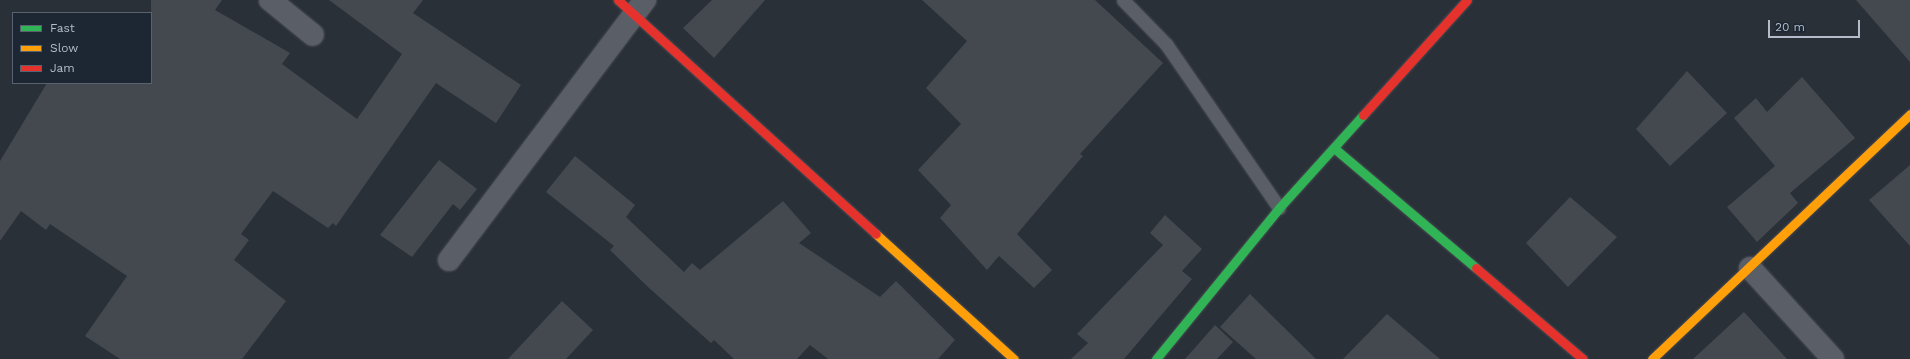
<!DOCTYPE html>
<style>
body{margin:0}
#map{position:relative;width:1910px;height:359px;overflow:hidden;background:#2a3038;font-family:"Work Sans",sans-serif}
div>[style]{position:absolute}
.building>*{inset:0;background:#444950}
.roads{filter:drop-shadow(0 0 1px #484c53) drop-shadow(0 0 1px #484c53)}
.lane>*{height:13px;margin:-6.5px;padding:0 6.5px;transform-origin:6.5px;border-radius:6.5px;background:#5a5e66}
.street>*{height:22px;margin:-11px;padding:0 11px;transform-origin:11px;border-radius:11px;background:#5a5e66}
.fast>*{height:9px;margin:-4.5px;padding:0 4.5px;transform-origin:4.5px;border-radius:4.5px;background:#30b455}
.slow>*{height:9px;margin:-4.5px;padding:0 4.5px;transform-origin:4.5px;border-radius:4.5px;background:#ff9f0a}
.jam>*{height:9px;margin:-4.5px;padding:0 4.5px;transform-origin:4.5px;border-radius:4.5px;background:#e5322d}
span{translate:-50% -50%;white-space:nowrap;text-align:center;line-height:1.15;-webkit-text-stroke:3px #1d2633;paint-order:stroke}
.legend{position:absolute;left:12px;top:12px;width:140px;height:72px;box-sizing:border-box;background:#1d2633;border:1px solid #59626f;margin:0;padding:5px 7px;list-style:none;font-size:12px;color:#b4bcc9}
.legend li{display:flex;align-items:center;gap:8px;height:20px}
.legend b{width:20px;border:1px solid #59626f}
.scale{position:absolute;left:1768px;top:20px;width:92px;height:18px;box-sizing:border-box;border:2px solid #b4bcc9;border-top:0;padding-left:5px;font-size:12px;line-height:14px;white-space:nowrap;color:#b4bcc9;-webkit-text-stroke:3px #1d2633;paint-order:stroke}
</style>
<div id="map">
<div class="building">
<div style="clip-path:polygon(151px 0,222px 0,215px 10px,290px 53px,282px 64px,357px 119px,402px 54px,329px 0,423px 0,413px 13px,521px 85px,496px 123px,436px 83px,336px 226px,333px 223px,328px 228px,273px 191px,241px 234px,249px 240px,234px 260px,286px 301px,242px 359px,120px 359px,85px 336px,127px 276px,50px 224px,46px 230px,21px 211px,0 241px,0 161px,47px 83px,151px 83px)"></div>
<div style="clip-path:polygon(712px 0,765px 0,714px 58px,683px 28px)"></div>
<div style="clip-path:polygon(922px 0,1095px 0,1163px 63px,1080px 154px,1083px 156px,1017px 234px,1052px 270px,1034px 288px,999px 256px,987px 270px,940px 218px,951px 205px,918px 170px,961px 124px,926px 88px,967px 41px)"></div>
<div style="clip-path:polygon(1856px 0,1910px 0,1910px 62px)"></div>
<div style="clip-path:polygon(1687px 71px,1727px 113px,1670px 166px,1636px 129px)"></div>
<div style="clip-path:polygon(1802px 77px,1855px 138px,1790px 193px,1798px 203px,1757px 242px,1727px 207px,1775px 166px,1734px 118px,1756px 98px,1767px 112px)"></div>
<div style="clip-path:polygon(575px 156px,635px 205px,626px 217px,684px 272px,692px 263px,700px 270px,783px 201px,811px 233px,799px 243px,880px 297px,896px 281px,955px 340px,938px 359px,828px 359px,810px 345px,797px 359px,734px 359px,714px 340px,711px 343px,648px 287px,610px 250px,614px 246px,546px 192px)"></div>
<div style="clip-path:polygon(439px 160px,477px 189px,460px 210px,453px 204px,412px 257px,380px 235px)"></div>
<div style="clip-path:polygon(1910px 165px,1910px 246px,1869px 200px)"></div>
<div style="clip-path:polygon(1570px 197px,1617px 237px,1568px 287px,1526px 243px)"></div>
<div style="clip-path:polygon(1165px 215px,1202px 249px,1182px 271px,1192px 279px,1124px 359px,1071px 359px,1088px 343px,1077px 334px,1163px 245px,1150px 233px)"></div>
<div style="clip-path:polygon(1250px 294px,1316px 359px,1256px 359px,1220px 327px)"></div>
<div style="clip-path:polygon(562px 301px,593px 330px,566px 359px,508px 359px)"></div>
<div style="clip-path:polygon(1744px 312px,1787px 359px,1693px 359px)"></div>
<div style="clip-path:polygon(1387px 314px,1440px 359px,1343px 359px)"></div>
<div style="clip-path:polygon(1215px 325px,1233px 342px,1217px 359px,1185px 359px)"></div>
</div>
<div class="roads">
<div class="lane">
<div style="left:1123px;top:0;width:62px;rotate:45.7deg"></div>
<div style="left:1166px;top:44px;width:199px;rotate:55.4deg"></div>
</div>
<div class="street">
<div style="left:270px;top:0;width:55px;rotate:39.1deg"></div>
<div style="left:449px;top:260px;width:326px;rotate:-53deg"></div>
<div style="left:1750px;top:268px;width:123px;rotate:47.6deg"></div>
</div>
<div class="fast">
<div style="left:1334px;top:148px;width:186px;rotate:40.2deg"></div>
<div style="left:1156px;top:359px;width:195px;rotate:-50.8deg"></div>
<div style="left:1279px;top:208px;width:125px;rotate:-47.9deg"></div>
</div>
<div class="slow">
<div style="left:876px;top:234px;width:186px;rotate:42.2deg"></div>
<div style="left:1652px;top:359px;width:356px;rotate:-43.5deg"></div>
</div>
<div class="jam">
<div style="left:618px;top:0;width:348px;rotate:42.2deg"></div>
<div style="left:1363px;top:115px;width:155px;rotate:-47.9deg"></div>
<div style="left:1476px;top:268px;width:140px;rotate:40.4deg"></div>
</div>
</div>
<ul class="legend">
<li><b style="height:5px;background:#30b455"></b>Fast</li>
<li><b style="height:5px;background:#ff9f0a"></b>Slow</li>
<li><b style="height:5px;background:#e5322d"></b>Jam</li>
</ul>
<div class="scale">20 m</div>
</div>
